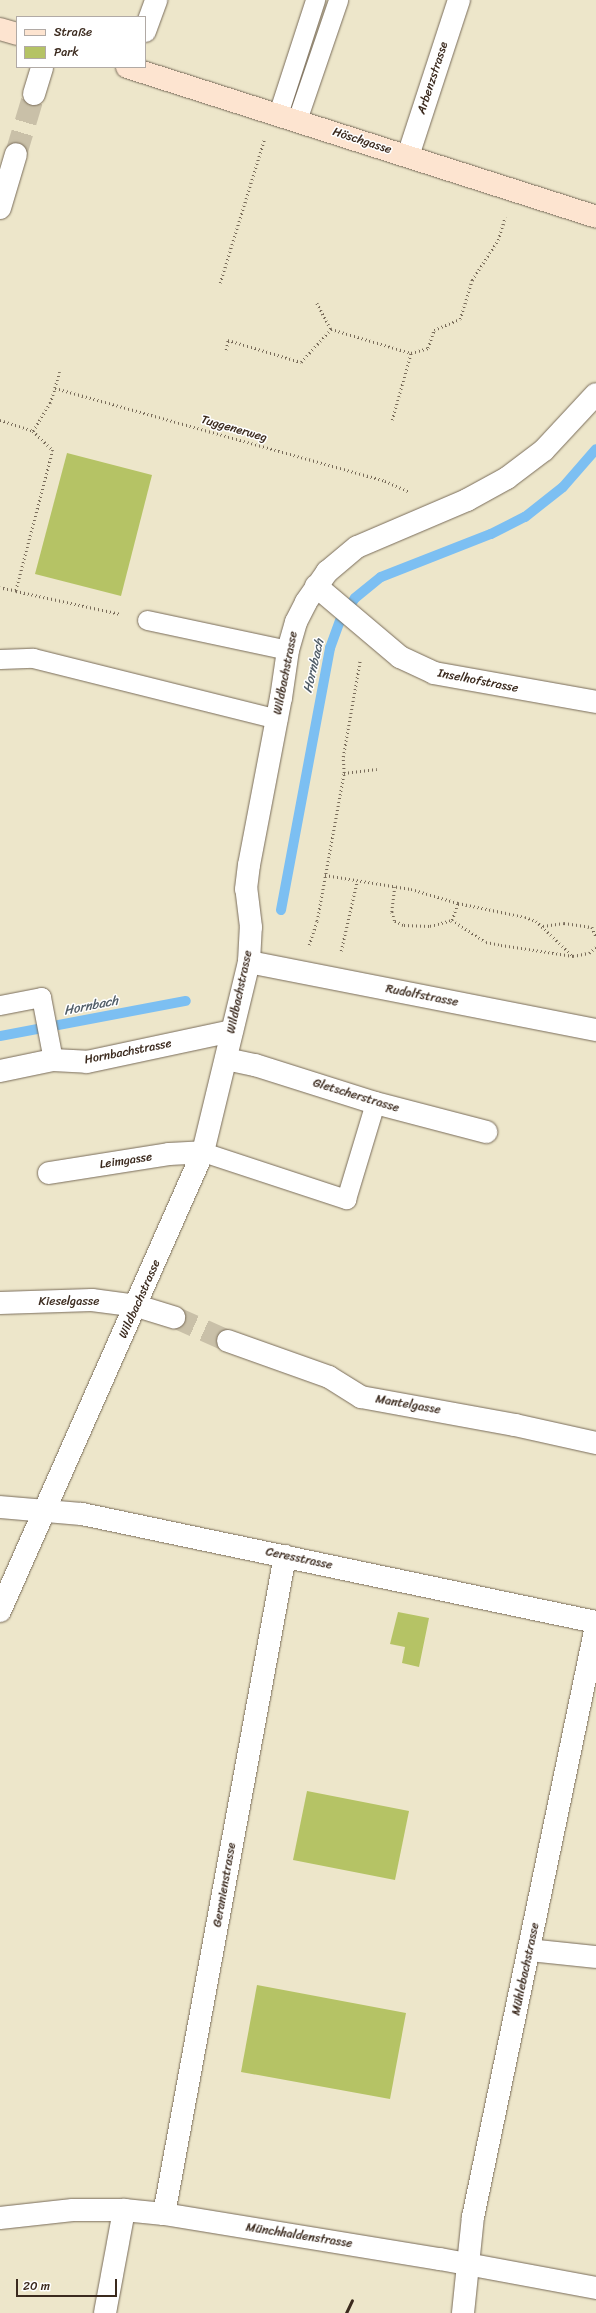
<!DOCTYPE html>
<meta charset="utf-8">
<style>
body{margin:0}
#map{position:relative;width:596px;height:2313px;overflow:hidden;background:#ede6ca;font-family:Sriracha,sans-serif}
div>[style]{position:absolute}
.green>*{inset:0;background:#b5c365}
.stream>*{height:10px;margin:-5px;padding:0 5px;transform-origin:5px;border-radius:5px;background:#7cbff2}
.minor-tunnel>*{height:22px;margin-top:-11px;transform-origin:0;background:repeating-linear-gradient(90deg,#c9c0a8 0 22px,transparent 0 33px)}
.path>*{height:2.5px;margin-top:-1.25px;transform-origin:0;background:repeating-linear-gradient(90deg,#796c5a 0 1px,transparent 0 4px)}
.roads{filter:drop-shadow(0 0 1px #796c5a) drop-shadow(0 0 1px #796c5a)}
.service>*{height:19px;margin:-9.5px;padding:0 9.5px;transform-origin:9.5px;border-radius:9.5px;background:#fff}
.minor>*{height:22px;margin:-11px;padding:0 11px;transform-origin:11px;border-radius:11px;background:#fff}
.secondary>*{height:22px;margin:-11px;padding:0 11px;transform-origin:11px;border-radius:11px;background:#fde4d0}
.rail>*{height:3px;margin:-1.5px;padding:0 1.5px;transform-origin:1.5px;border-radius:1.5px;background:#3b2a1e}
span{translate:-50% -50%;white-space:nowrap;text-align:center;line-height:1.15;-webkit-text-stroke:3px #fff;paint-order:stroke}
.street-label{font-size:12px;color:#3b2a1e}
.water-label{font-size:13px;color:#525e68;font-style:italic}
.legend{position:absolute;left:16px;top:16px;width:130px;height:52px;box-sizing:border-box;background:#fff;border:1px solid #b1aaa5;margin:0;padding:5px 7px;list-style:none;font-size:12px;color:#3b2a1e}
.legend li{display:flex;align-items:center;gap:8px;height:20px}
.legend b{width:20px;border:1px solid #b1aaa5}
.scale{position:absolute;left:16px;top:2279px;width:101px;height:18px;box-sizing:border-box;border:2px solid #3b2a1e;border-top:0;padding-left:5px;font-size:12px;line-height:14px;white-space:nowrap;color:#3b2a1e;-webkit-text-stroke:3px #fff;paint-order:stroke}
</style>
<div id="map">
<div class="green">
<div style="clip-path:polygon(67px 453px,152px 475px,121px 596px,35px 574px)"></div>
<div style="clip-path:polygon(398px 1612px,429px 1618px,419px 1667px,402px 1663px,405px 1647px,390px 1644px)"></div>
<div style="clip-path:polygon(307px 1791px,409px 1811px,395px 1880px,293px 1860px)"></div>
<div style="clip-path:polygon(257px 1985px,406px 2013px,390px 2099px,241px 2072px)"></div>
</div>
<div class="stream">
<div style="left:281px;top:910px;width:267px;rotate:-79.4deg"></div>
<div style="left:330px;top:648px;width:29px;rotate:-70deg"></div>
<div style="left:340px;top:621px;width:27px;rotate:-57deg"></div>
<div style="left:355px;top:598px;width:33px;rotate:-39deg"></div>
<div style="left:381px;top:577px;width:118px;rotate:-21.4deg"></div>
<div style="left:491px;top:534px;width:38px;rotate:-27deg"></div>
<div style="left:525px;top:517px;width:48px;rotate:-38.3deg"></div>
<div style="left:563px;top:487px;width:50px;rotate:-49deg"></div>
<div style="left:0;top:1036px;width:189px;rotate:-10.7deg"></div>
</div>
<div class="minor-tunnel">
<div style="left:16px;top:154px;width:63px;rotate:-73.3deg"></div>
<div style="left:174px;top:1317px;width:59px;rotate:24deg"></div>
</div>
<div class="path">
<div style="left:220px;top:283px;width:150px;rotate:-72.9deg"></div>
<div style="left:317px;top:303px;width:30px;rotate:62deg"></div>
<div style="left:226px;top:350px;width:10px;rotate:-79deg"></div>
<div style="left:228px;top:340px;width:76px;rotate:16.8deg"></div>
<div style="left:301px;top:362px;width:45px;rotate:-47.7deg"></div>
<div style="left:331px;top:329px;width:84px;rotate:16.7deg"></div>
<div style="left:60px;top:372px;width:17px;rotate:107deg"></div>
<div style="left:55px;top:388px;width:343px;rotate:15.7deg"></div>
<div style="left:385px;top:481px;width:27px;rotate:24deg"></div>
<div style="left:0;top:420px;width:35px;rotate:18deg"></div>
<div style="left:33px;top:431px;width:28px;rotate:44deg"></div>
<div style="left:53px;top:450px;width:146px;rotate:104.7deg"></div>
<div style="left:16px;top:591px;width:16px;rotate:-169deg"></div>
<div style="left:392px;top:420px;width:70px;rotate:-74.2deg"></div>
<div style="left:411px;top:353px;width:18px;rotate:-16deg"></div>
<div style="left:428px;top:348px;width:19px;rotate:-72deg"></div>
<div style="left:434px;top:330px;width:28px;rotate:-23deg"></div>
<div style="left:460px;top:319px;width:41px;rotate:-72.9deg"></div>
<div style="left:472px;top:280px;width:48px;rotate:-57deg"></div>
<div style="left:498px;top:240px;width:24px;rotate:-73deg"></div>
<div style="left:33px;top:431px;width:33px;rotate:-59deg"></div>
<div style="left:50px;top:403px;width:16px;rotate:-72deg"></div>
<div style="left:16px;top:591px;width:107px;rotate:12.4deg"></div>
<div style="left:344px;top:773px;width:33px;rotate:-7deg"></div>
<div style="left:325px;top:875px;width:87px;rotate:9.2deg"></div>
<div style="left:411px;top:889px;width:49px;rotate:16.6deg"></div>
<div style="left:458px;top:903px;width:68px;rotate:11.8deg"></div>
<div style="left:525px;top:917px;width:12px;rotate:20deg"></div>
<div style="left:536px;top:921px;width:51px;rotate:43.4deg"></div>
<div style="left:395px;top:887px;width:25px;rotate:97deg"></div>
<div style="left:392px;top:912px;width:9px;rotate:72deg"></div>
<div style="left:395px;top:921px;width:10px;rotate:24deg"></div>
<div style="left:404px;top:925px;width:26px;rotate:2deg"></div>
<div style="left:430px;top:926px;width:23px;rotate:-15deg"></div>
<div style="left:452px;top:920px;width:18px;rotate:-71deg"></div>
<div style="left:452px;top:920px;width:40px;rotate:32.9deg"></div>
<div style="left:486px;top:942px;width:15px;rotate:11deg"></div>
<div style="left:501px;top:945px;width:73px;rotate:8.7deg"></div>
<div style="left:573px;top:956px;width:16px;rotate:-11deg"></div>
<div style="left:589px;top:953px;width:9px;rotate:-41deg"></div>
<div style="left:543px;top:926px;width:21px;rotate:-8deg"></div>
<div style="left:564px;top:923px;width:28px;rotate:8deg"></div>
<div style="left:592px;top:927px;width:10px;rotate:66deg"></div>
<div style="left:309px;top:945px;width:25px;rotate:-72deg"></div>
<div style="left:317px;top:921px;width:150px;rotate:-79.7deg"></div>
<div style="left:344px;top:773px;width:16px;rotate:-94deg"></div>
<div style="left:343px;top:757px;width:97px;rotate:-80deg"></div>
<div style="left:341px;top:951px;width:72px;rotate:-77.1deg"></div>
</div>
<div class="roads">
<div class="service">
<div style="left:278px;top:114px;width:120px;rotate:-72deg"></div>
<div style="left:297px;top:120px;width:127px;rotate:-71.1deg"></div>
<div style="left:147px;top:620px;width:144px;rotate:12deg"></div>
<div style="left:0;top:659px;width:33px;rotate:-2deg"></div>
<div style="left:33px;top:658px;width:252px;rotate:14deg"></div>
<div style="left:0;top:1005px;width:42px;rotate:-11deg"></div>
<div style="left:41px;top:997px;width:64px;rotate:79.2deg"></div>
<div style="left:203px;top:1152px;width:151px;rotate:18.2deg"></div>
<div style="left:346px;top:1199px;width:100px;rotate:-73.2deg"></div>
</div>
<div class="minor">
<div style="left:145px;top:31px;width:33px;rotate:-70deg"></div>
<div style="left:34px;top:94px;width:28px;rotate:-73deg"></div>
<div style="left:408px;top:156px;width:164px;rotate:-71.9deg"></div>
<div style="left:0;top:208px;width:56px;rotate:-73.5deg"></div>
<div style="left:316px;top:586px;width:110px;rotate:40.2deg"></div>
<div style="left:400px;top:657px;width:38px;rotate:25deg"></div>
<div style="left:434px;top:673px;width:165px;rotate:10.1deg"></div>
<div style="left:249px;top:962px;width:354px;rotate:11.1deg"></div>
<div style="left:226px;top:1059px;width:30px;rotate:12deg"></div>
<div style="left:255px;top:1065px;width:126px;rotate:17.6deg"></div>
<div style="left:375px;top:1103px;width:115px;rotate:14.6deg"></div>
<div style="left:0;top:1071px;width:54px;rotate:-11.7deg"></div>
<div style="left:53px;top:1060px;width:34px;rotate:3deg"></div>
<div style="left:87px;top:1062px;width:148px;rotate:-12.1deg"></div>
<div style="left:49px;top:1173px;width:121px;rotate:-9deg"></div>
<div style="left:169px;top:1154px;width:34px;rotate:-3deg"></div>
<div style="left:0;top:1303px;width:92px;rotate:-1.9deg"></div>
<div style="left:92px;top:1300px;width:45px;rotate:7.6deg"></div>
<div style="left:137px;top:1306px;width:39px;rotate:17deg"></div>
<div style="left:228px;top:1341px;width:107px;rotate:19.6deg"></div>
<div style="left:329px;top:1377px;width:38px;rotate:32deg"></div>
<div style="left:361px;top:1397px;width:157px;rotate:10.3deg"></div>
<div style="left:515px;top:1425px;width:83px;rotate:12.5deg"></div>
<div style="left:0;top:1507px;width:82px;rotate:4.9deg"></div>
<div style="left:82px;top:1514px;width:525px;rotate:11.87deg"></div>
<div style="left:0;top:1611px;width:502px;rotate:-66.14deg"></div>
<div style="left:203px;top:1152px;width:195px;rotate:-76.4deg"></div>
<div style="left:249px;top:962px;width:35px;rotate:-87deg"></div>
<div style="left:251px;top:927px;width:38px;rotate:-97deg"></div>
<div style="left:246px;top:889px;width:24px;rotate:-83deg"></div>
<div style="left:249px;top:865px;width:170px;rotate:-79.2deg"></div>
<div style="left:281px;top:698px;width:49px;rotate:-81.7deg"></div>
<div style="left:288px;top:650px;width:29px;rotate:-74deg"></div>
<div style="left:296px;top:622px;width:22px;rotate:-63deg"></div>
<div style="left:306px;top:602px;width:37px;rotate:-55deg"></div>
<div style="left:327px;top:572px;width:39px;rotate:-40deg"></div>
<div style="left:357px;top:547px;width:120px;rotate:-23.1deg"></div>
<div style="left:467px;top:500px;width:46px;rotate:-28.8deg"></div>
<div style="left:507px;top:478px;width:46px;rotate:-37.1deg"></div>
<div style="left:544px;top:450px;width:76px;rotate:-47.1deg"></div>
<div style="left:529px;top:1950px;width:67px;rotate:6deg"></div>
<div style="left:164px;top:2214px;width:669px;rotate:-79.58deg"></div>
<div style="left:0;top:2218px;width:73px;rotate:-6.3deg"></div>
<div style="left:73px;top:2210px;width:51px"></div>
<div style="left:124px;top:2210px;width:40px;rotate:5.7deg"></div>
<div style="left:164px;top:2214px;width:280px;rotate:9.3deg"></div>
<div style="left:440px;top:2259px;width:159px;rotate:10.5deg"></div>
<div style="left:105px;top:2313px;width:105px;rotate:-79.5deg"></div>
<div style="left:463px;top:2313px;width:97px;rotate:-84.1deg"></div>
<div style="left:473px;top:2217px;width:604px;rotate:-78.24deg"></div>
</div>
<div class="secondary">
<div style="left:0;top:29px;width:18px;rotate:16deg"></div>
<div style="left:127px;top:67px;width:492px;rotate:17.7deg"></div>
</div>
</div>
<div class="rail">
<div style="left:346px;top:2313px;width:14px;rotate:-65deg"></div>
</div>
<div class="street-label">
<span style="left:433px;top:78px;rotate:-72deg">Arbenzstrasse</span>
<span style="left:362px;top:141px;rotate:18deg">Höschgasse</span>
<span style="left:234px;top:429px;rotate:16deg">Tuggenerweg</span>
<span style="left:286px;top:673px;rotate:-79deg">Wildbachstrasse</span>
<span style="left:478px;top:681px;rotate:11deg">Inselhofstrasse</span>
<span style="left:240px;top:992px;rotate:-78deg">Wildbachstrasse</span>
<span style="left:422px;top:996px;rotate:11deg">Rudolfstrasse</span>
<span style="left:128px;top:1052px;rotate:-11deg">Hornbachstrasse</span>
<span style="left:356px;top:1096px;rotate:17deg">Gletscherstrasse</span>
<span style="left:126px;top:1161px;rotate:-9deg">Leimgasse</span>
<span style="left:140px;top:1299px;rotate:-66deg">Wildbachstrasse</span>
<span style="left:69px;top:1302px">Kieselgasse</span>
<span style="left:408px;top:1405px;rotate:10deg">Mantelgasse</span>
<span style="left:299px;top:1559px;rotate:12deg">Ceresstrasse</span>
<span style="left:225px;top:1885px;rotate:-80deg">Geranienstrasse</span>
<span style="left:526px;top:1969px;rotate:-78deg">Mühlebachstrasse</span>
<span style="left:299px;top:2236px;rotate:9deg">Münchhaldenstrasse</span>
</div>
<div class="water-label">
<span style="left:314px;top:666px;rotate:-77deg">Hornbach</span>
<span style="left:91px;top:1006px;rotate:-11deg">Hornbach</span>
</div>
<ul class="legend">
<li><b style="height:5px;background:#fde4d0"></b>Straße</li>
<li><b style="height:11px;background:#b5c365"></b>Park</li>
</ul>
<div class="scale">20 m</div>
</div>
